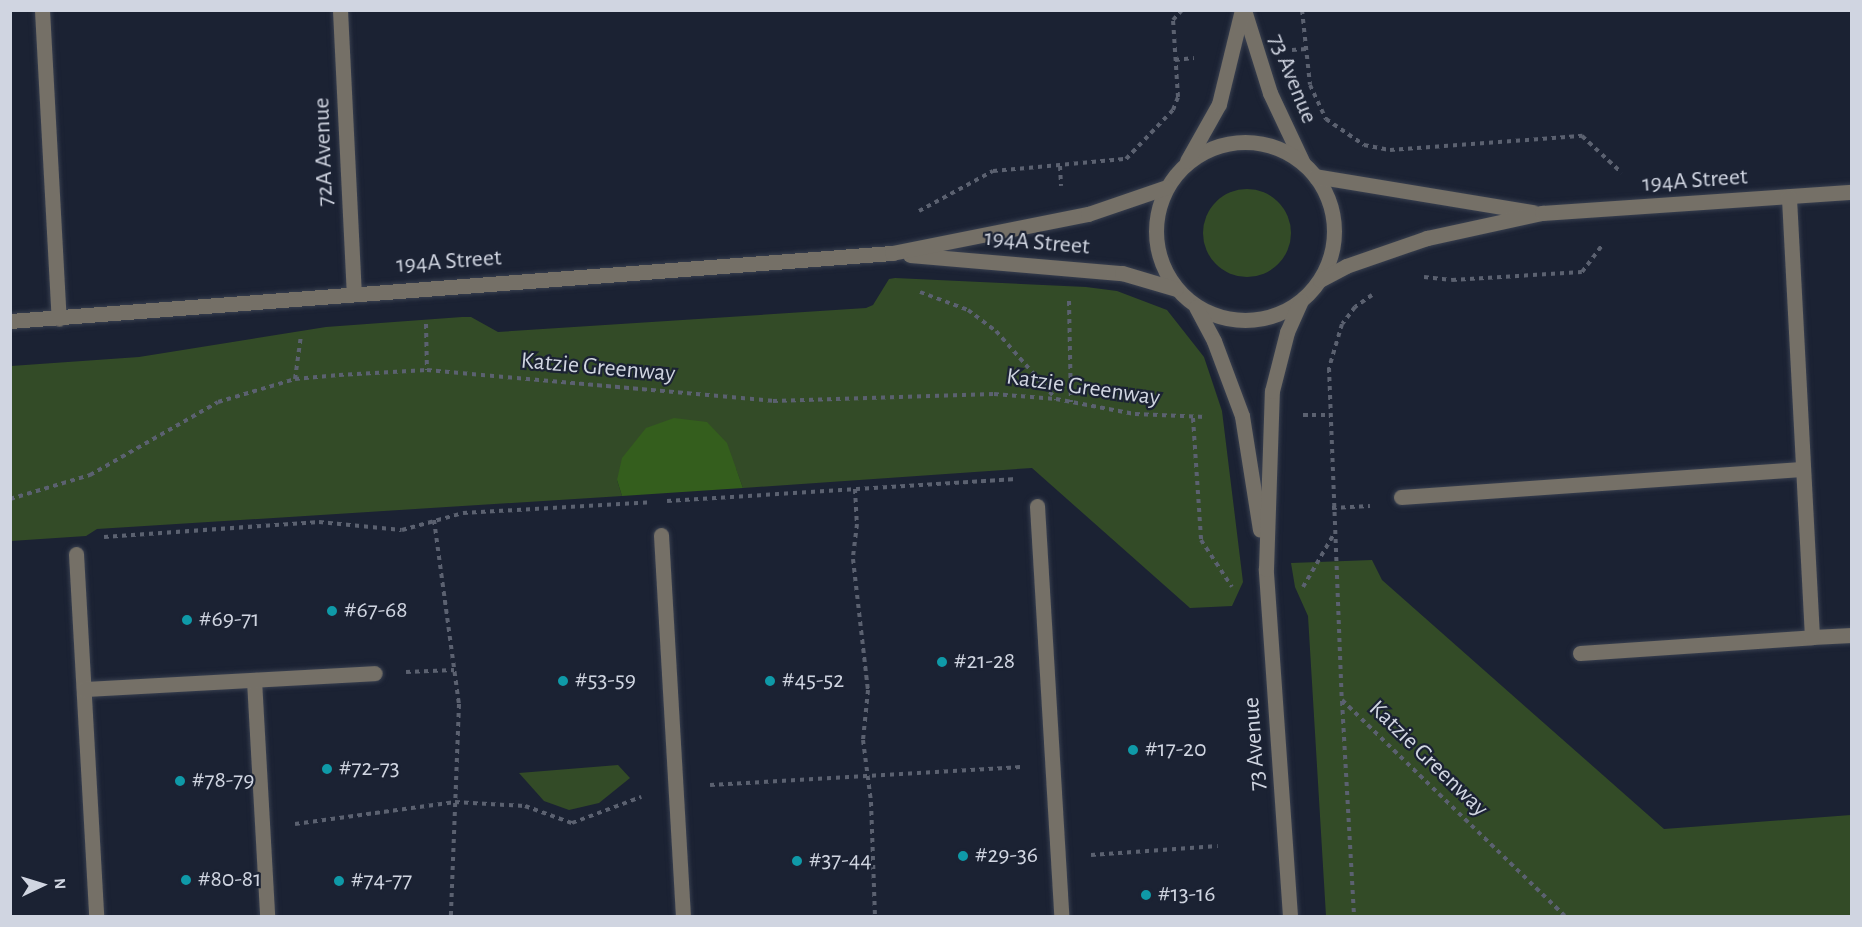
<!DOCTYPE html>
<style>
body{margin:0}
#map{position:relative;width:1862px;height:927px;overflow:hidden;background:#1b2233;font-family:"Alegreya Sans",sans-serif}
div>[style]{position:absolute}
.green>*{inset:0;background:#334b27}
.round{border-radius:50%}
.forest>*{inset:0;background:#345e1d}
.path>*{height:4px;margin-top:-2px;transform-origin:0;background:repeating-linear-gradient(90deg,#5b6170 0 4.5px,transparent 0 9px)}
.roads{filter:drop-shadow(0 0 2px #383f4f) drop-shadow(0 0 2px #383f4f)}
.minor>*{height:15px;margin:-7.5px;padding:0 7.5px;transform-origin:7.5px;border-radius:7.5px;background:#757067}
.minor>.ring{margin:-7.5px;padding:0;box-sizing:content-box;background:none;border:15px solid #757067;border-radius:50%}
.dots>*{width:16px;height:16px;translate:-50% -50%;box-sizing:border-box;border:3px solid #1b2233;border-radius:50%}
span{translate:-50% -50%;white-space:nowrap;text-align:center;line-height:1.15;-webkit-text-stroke:4.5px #1b2233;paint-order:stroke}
.street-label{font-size:24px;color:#d0d5e1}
.poi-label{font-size:24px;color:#d0d5e1}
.left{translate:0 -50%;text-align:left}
.frame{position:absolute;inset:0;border:12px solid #d0d5e1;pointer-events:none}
.north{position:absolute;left:12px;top:855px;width:60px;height:60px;-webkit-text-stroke:4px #1b2233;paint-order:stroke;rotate:86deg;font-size:16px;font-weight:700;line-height:24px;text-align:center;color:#d0d5e1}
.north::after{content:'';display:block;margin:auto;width:21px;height:27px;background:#d0d5e1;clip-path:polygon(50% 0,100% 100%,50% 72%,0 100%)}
</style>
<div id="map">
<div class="green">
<div class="round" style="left:1203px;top:189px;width:88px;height:88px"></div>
<div style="clip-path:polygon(895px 278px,1086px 287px,1117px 291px,1167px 310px,1204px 357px,1222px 411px,1243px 582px,1232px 606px,1190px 608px,1032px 468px,743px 488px,736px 469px,617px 480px,622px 496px,97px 529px,86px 536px,11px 541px,11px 366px,139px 357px,326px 327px,462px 317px,471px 317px,498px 332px,866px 308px,873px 305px,889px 279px)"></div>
<div style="clip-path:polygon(1372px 560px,1382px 580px,1664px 829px,1851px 815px,1851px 916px,1326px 916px,1308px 616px,1295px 587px,1291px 563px)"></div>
<div style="clip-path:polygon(618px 765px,630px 778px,599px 803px,569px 810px,544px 801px,519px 773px)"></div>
</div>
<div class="forest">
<div style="clip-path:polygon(674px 418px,707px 422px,727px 443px,743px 488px,622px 496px,617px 480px,622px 458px,646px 428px)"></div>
</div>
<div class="path">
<div style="left:1302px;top:10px;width:75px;rotate:83.9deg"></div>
<div style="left:1310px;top:85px;width:38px;rotate:65deg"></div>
<div style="left:1326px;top:119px;width:46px;rotate:34.4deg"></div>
<div style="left:1364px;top:145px;width:26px;rotate:11deg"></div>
<div style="left:1390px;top:150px;width:193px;rotate:-4.2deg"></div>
<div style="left:1582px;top:136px;width:54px;rotate:42.8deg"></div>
<div style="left:1292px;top:50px;width:14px;rotate:-4deg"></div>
<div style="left:1175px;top:60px;width:19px;rotate:-6deg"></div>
<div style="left:1060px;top:166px;width:20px;rotate:87deg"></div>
<div style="left:919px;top:211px;width:84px;rotate:-28.4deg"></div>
<div style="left:993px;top:171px;width:134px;rotate:-5.2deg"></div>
<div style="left:1126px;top:159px;width:68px;rotate:-46.2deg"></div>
<div style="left:1173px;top:110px;width:14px;rotate:-69deg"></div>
<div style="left:1178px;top:97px;width:77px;rotate:-93.7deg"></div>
<div style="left:1173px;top:20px;width:13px;rotate:-48deg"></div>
<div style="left:1424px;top:277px;width:28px;rotate:6deg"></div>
<div style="left:1452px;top:280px;width:130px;rotate:-3.5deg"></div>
<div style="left:1582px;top:272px;width:35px;rotate:-53deg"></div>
<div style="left:920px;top:292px;width:51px;rotate:20.6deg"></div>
<div style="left:968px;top:310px;width:35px;rotate:37deg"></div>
<div style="left:996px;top:331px;width:91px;rotate:48.6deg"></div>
<div style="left:1372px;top:295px;width:21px;rotate:145deg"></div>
<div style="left:1355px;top:307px;width:21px;rotate:127deg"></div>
<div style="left:1342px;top:324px;width:46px;rotate:106.5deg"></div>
<div style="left:1329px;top:368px;width:332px;rotate:87.8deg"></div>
<div style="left:1342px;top:700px;width:310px;rotate:44.1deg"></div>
<div style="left:1069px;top:301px;width:101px;rotate:88.9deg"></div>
<div style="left:426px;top:324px;width:46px;rotate:88.8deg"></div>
<div style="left:295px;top:379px;width:44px;rotate:-82.2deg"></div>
<div style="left:1303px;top:415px;width:25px"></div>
<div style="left:1193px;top:418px;width:122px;rotate:86.2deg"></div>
<div style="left:1201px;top:540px;width:56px;rotate:56.6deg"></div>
<div style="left:855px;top:489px;width:35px;rotate:87deg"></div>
<div style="left:857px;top:524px;width:35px;rotate:97deg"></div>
<div style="left:853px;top:559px;width:132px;rotate:83.5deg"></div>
<div style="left:868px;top:690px;width:50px;rotate:95.7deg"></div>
<div style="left:863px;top:740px;width:63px;rotate:82.6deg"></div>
<div style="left:871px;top:802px;width:114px;rotate:88deg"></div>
<div style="left:10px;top:499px;width:84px;rotate:-16.7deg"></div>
<div style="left:90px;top:475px;width:147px;rotate:-29.7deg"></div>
<div style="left:218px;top:402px;width:80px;rotate:-16.6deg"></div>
<div style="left:295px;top:379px;width:44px;rotate:-5.2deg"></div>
<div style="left:339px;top:375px;width:88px;rotate:-3.3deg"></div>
<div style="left:427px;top:370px;width:347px;rotate:5.1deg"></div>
<div style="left:773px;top:401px;width:221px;rotate:-1.8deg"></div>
<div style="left:994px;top:394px;width:62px;rotate:4.6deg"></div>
<div style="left:1056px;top:399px;width:80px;rotate:10.8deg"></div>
<div style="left:1135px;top:414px;width:71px;rotate:2.4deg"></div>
<div style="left:667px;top:501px;width:350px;rotate:-3.6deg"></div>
<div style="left:1332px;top:508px;width:38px;rotate:-3deg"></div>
<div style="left:434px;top:520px;width:186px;rotate:82.3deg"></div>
<div style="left:459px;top:704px;width:212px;rotate:92.2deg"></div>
<div style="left:104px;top:537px;width:216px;rotate:-4deg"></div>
<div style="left:319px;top:522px;width:83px;rotate:5.5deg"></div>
<div style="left:402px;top:530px;width:63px;rotate:-15.6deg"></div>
<div style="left:463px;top:513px;width:188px;rotate:-3.3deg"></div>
<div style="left:1303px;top:587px;width:61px;rotate:-59.7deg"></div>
<div style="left:406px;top:672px;width:48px;rotate:-2.4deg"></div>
<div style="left:1342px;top:701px;width:215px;rotate:86.8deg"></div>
<div style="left:710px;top:785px;width:311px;rotate:-3.3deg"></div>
<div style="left:295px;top:824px;width:162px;rotate:-7.8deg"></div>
<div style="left:455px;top:802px;width:70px;rotate:3.3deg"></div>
<div style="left:525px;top:806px;width:50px;rotate:19.9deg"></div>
<div style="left:572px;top:823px;width:74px;rotate:-20.6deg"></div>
<div style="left:1091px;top:855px;width:127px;rotate:-4.1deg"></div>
</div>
<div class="roads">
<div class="minor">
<div style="left:42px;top:10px;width:309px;rotate:86.9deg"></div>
<div style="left:340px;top:10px;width:282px;rotate:87.2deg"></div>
<div style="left:1244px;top:10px;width:87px;rotate:72.6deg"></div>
<div style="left:1270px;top:93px;width:77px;rotate:64.8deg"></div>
<div class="ring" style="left:1156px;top:142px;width:163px;height:163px"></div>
<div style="left:1187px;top:161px;width:65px;rotate:-60.7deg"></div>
<div style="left:1219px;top:104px;width:97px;rotate:-76.3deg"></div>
<div style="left:1315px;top:176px;width:221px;rotate:9.4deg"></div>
<div style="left:910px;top:255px;width:213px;rotate:4.9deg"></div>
<div style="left:1122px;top:273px;width:56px;rotate:16.5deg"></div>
<div style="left:1320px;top:280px;width:30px;rotate:-28deg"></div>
<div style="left:1346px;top:266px;width:86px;rotate:-19.1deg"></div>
<div style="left:1427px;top:238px;width:118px;rotate:-12.3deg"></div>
<div style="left:1542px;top:213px;width:311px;rotate:-3.9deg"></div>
<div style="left:1196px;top:307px;width:38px;rotate:62deg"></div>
<div style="left:1214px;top:341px;width:80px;rotate:69.5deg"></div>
<div style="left:1242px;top:416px;width:115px;rotate:81deg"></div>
<div style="left:10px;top:321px;width:885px;rotate:-4.41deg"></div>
<div style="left:892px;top:253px;width:200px;rotate:-11.3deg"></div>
<div style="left:1088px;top:214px;width:83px;rotate:-18.9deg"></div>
<div style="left:1401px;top:497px;width:401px;rotate:-4deg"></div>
<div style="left:1037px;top:506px;width:411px;rotate:86.6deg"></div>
<div style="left:661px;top:535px;width:382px;rotate:86.7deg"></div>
<div style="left:76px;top:554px;width:363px;rotate:86.8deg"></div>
<div style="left:1812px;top:637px;width:40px;rotate:-2.9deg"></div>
<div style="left:1580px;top:653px;width:233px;rotate:-3.9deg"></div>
<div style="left:1812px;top:637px;width:441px;rotate:-93deg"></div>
<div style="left:254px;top:680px;width:236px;rotate:86.8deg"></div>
<div style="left:84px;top:689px;width:291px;rotate:-3.1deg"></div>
<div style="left:1290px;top:916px;width:348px;rotate:-94deg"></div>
<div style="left:1266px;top:569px;width:178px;rotate:-88.1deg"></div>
<div style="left:1272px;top:391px;width:61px;rotate:-75.7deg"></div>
<div style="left:1287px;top:332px;width:34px;rotate:-66deg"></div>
</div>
</div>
<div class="dots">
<div style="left:332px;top:611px;background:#0f9aa8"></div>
<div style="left:187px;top:620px;background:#0f9aa8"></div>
<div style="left:942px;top:662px;background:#0f9aa8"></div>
<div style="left:563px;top:681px;background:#0f9aa8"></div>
<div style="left:770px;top:681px;background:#0f9aa8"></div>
<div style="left:1133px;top:750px;background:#0f9aa8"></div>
<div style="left:327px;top:769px;background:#0f9aa8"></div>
<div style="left:180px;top:781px;background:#0f9aa8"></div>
<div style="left:963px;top:856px;background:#0f9aa8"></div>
<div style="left:797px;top:861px;background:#0f9aa8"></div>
<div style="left:186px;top:880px;background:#0f9aa8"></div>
<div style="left:339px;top:881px;background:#0f9aa8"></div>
<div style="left:1146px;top:895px;background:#0f9aa8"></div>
</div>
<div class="street-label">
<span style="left:1292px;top:79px;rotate:68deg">73 Avenue</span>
<span style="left:324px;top:152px;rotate:-92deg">72A Avenue</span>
<span style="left:1695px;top:181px;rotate:-4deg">194A Street</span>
<span style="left:1037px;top:243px;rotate:5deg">194A Street</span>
<span style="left:449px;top:262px;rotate:-4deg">194A Street</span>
<span style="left:598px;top:368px;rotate:5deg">Katzie Greenway</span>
<span style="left:1083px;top:388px;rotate:8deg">Katzie Greenway</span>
<span style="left:1255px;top:744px;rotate:-94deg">73 Avenue</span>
<span style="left:1428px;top:759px;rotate:44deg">Katzie Greenway</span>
</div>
<div class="poi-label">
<span class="left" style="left:344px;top:611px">#67-68</span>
<span class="left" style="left:199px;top:620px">#69-71</span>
<span class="left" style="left:954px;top:662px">#21-28</span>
<span class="left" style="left:575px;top:681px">#53-59</span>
<span class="left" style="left:782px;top:681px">#45-52</span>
<span class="left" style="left:1145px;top:750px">#17-20</span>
<span class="left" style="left:339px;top:769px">#72-73</span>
<span class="left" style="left:192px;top:781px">#78-79</span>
<span class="left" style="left:975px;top:856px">#29-36</span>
<span class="left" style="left:809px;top:861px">#37-44</span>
<span class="left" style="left:198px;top:880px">#80-81</span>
<span class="left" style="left:351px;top:881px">#74-77</span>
<span class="left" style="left:1158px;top:895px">#13-16</span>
</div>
<div class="frame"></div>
<div class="north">N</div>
</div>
